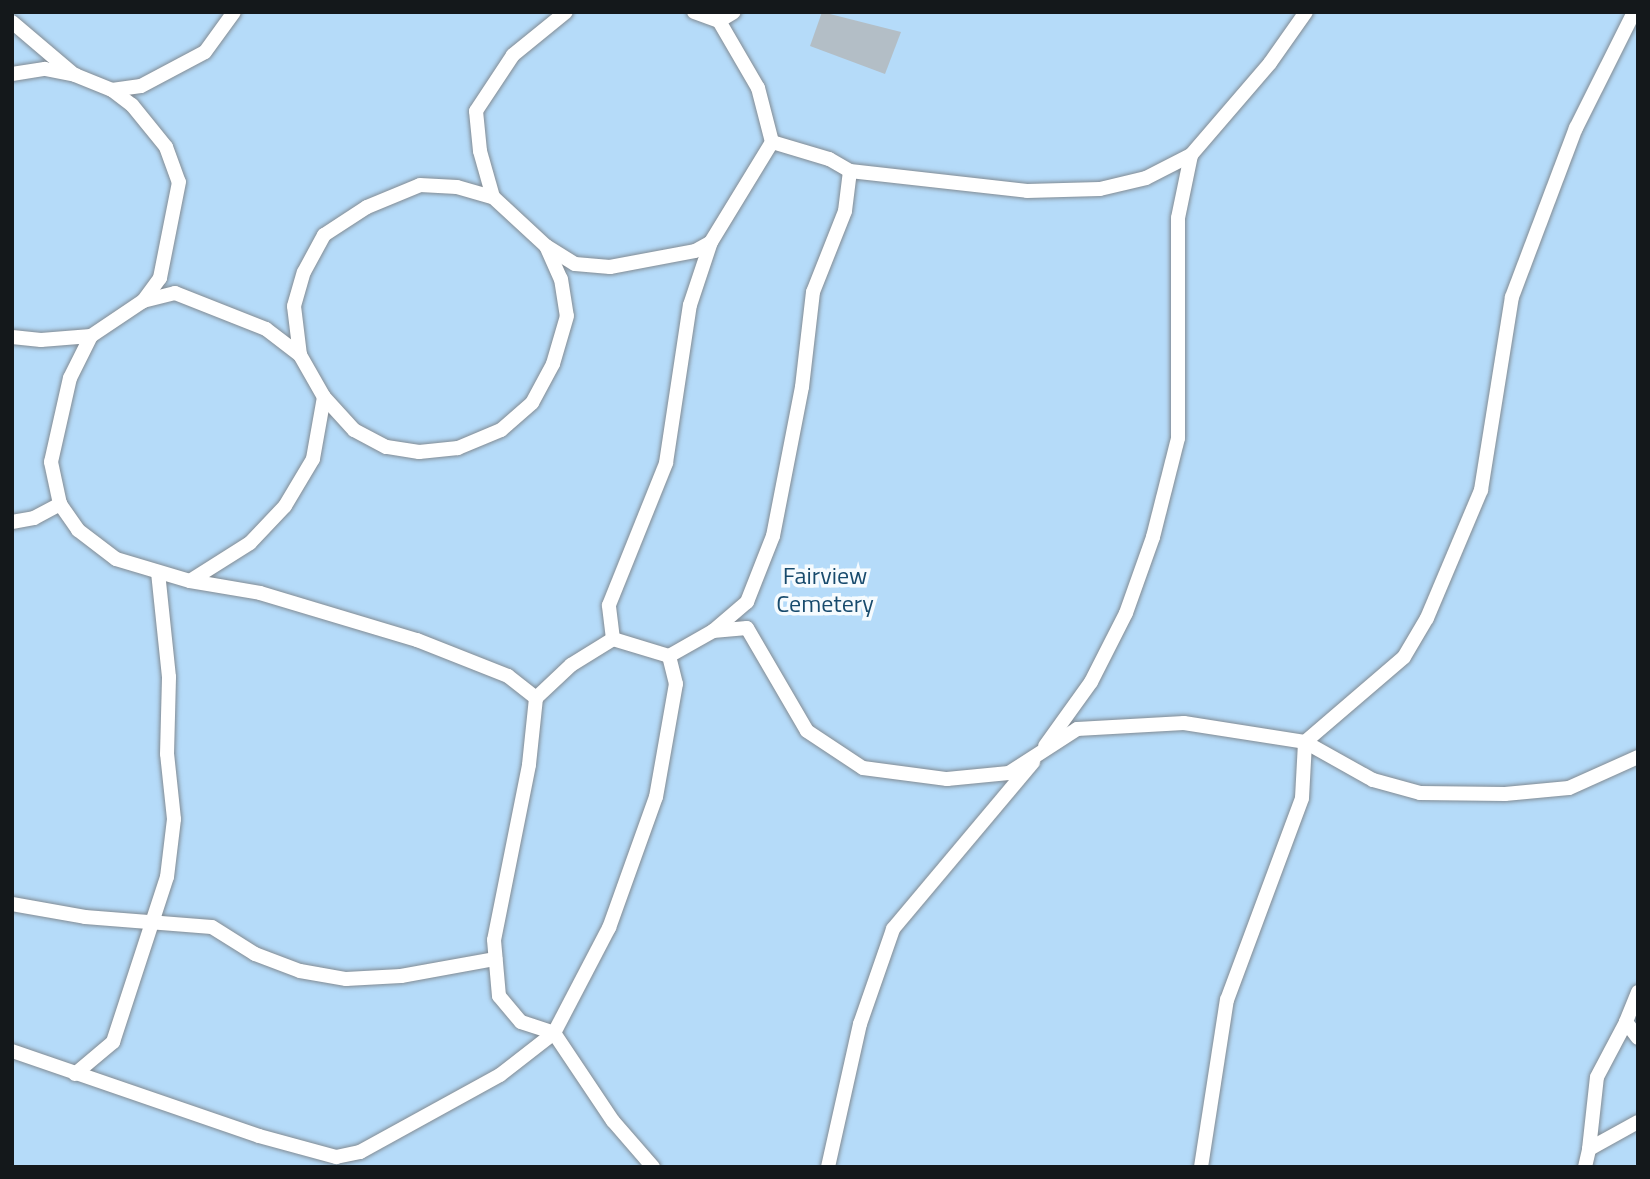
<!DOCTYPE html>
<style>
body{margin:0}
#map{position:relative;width:1650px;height:1179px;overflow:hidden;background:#f6fbfe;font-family:"Titillium Web",sans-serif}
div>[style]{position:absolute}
.green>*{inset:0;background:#b5dbf9}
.building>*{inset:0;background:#b3bec6}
.roads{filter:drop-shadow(0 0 2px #828b93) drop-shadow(0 0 2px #828b93)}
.lane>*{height:14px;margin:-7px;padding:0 7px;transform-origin:7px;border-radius:7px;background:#fff}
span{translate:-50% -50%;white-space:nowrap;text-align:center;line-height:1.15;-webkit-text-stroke:7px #f6fbfe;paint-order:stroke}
.park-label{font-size:24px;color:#184b6d}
.frame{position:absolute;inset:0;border:14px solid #14181b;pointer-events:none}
</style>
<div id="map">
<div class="green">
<div style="clip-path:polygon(12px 12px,1638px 12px,1637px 1167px,12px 1167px)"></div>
</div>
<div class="building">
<div style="clip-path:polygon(822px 12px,901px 32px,885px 74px,810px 46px)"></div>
</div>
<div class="roads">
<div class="lane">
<div style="left:694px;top:12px;width:27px;rotate:20deg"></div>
<div style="left:719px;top:21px;width:17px;rotate:-31deg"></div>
<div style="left:12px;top:22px;width:79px;rotate:40.4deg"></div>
<div style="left:12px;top:74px;width:33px;rotate:-9deg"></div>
<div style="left:45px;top:69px;width:31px;rotate:11deg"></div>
<div style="left:75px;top:75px;width:40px;rotate:22deg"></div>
<div style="left:112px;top:90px;width:25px;rotate:37deg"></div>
<div style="left:132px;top:105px;width:54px;rotate:51deg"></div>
<div style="left:166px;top:147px;width:37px;rotate:70deg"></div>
<div style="left:179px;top:182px;width:98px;rotate:101.2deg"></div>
<div style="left:160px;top:278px;width:29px;rotate:126deg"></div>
<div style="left:112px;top:90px;width:29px;rotate:-8deg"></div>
<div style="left:141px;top:86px;width:72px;rotate:-28deg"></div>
<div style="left:205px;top:52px;width:49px;rotate:-54.1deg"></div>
<div style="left:850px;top:171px;width:178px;rotate:6.4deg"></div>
<div style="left:1027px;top:191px;width:73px;rotate:-1.6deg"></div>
<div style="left:1100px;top:189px;width:47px;rotate:-13.4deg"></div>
<div style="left:1146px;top:178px;width:51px;rotate:-27.1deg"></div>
<div style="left:493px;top:197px;width:48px;rotate:-105.8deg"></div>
<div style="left:480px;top:151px;width:40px;rotate:-95.7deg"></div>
<div style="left:476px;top:111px;width:67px;rotate:-56.5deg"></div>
<div style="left:513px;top:55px;width:68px;rotate:-39.1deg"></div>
<div style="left:546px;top:246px;width:34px;rotate:32deg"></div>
<div style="left:575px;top:264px;width:35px;rotate:5deg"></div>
<div style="left:610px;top:267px;width:86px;rotate:-10.7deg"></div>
<div style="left:695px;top:251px;width:18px;rotate:-29deg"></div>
<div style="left:12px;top:337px;width:29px;rotate:6deg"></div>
<div style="left:41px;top:340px;width:50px;rotate:-4.6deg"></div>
<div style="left:300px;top:355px;width:49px;rotate:-97deg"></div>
<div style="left:294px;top:306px;width:35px;rotate:-74deg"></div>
<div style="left:304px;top:272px;width:42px;rotate:-61.6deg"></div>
<div style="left:324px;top:235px;width:51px;rotate:-33.1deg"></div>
<div style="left:367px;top:207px;width:57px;rotate:-22.5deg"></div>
<div style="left:420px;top:185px;width:37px;rotate:3deg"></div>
<div style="left:457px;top:187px;width:37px;rotate:16deg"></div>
<div style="left:493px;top:197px;width:72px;rotate:42.8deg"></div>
<div style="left:546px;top:246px;width:36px;rotate:66deg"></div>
<div style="left:561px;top:279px;width:37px;rotate:81deg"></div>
<div style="left:567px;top:316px;width:50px;rotate:106.3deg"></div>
<div style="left:553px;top:364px;width:44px;rotate:118.3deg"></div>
<div style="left:532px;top:403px;width:41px;rotate:138.9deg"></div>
<div style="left:501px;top:430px;width:47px;rotate:157.3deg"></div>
<div style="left:458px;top:448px;width:39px;rotate:174deg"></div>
<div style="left:419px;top:452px;width:33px;rotate:-171deg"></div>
<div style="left:386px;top:447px;width:36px;rotate:-152deg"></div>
<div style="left:354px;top:430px;width:45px;rotate:-132.3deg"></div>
<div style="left:60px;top:504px;width:43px;rotate:-102.1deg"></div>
<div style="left:51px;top:462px;width:86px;rotate:-77.3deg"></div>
<div style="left:70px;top:378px;width:47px;rotate:-63.4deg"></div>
<div style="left:91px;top:336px;width:63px;rotate:-33.9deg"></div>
<div style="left:143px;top:301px;width:33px;rotate:-14deg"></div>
<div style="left:175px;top:293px;width:98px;rotate:21.6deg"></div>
<div style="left:266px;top:329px;width:43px;rotate:37.4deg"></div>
<div style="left:300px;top:355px;width:48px;rotate:60.3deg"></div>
<div style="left:324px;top:397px;width:63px;rotate:100.1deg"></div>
<div style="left:313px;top:459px;width:55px;rotate:120.8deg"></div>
<div style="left:285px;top:506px;width:51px;rotate:133.4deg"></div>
<div style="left:250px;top:543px;width:71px;rotate:147.7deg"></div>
<div style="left:12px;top:522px;width:22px;rotate:-10deg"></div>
<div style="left:34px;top:518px;width:30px;rotate:-28deg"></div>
<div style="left:60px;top:504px;width:32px;rotate:55deg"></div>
<div style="left:78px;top:530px;width:48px;rotate:37.3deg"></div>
<div style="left:116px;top:559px;width:77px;rotate:16.6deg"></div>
<div style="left:190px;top:581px;width:71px;rotate:9.7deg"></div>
<div style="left:260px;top:593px;width:164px;rotate:16.7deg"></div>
<div style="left:417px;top:640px;width:98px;rotate:21.6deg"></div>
<div style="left:508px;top:676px;width:36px;rotate:38deg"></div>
<div style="left:536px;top:698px;width:48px;rotate:-43.3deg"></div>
<div style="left:571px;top:665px;width:49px;rotate:-31.8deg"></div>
<div style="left:613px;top:639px;width:59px;rotate:16.9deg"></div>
<div style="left:669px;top:656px;width:51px;rotate:-29.6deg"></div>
<div style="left:713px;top:631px;width:34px;rotate:-5deg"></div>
<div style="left:747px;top:628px;width:119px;rotate:59.8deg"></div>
<div style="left:807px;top:731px;width:67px;rotate:33.5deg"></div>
<div style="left:863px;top:768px;width:85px;rotate:7.5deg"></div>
<div style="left:947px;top:779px;width:62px;rotate:-5.5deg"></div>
<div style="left:1009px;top:773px;width:81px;rotate:-32.9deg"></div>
<div style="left:1077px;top:729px;width:107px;rotate:-3.2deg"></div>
<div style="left:1184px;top:723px;width:122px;rotate:8.9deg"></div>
<div style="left:1305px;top:742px;width:78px;rotate:29.2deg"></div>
<div style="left:1373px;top:780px;width:49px;rotate:15.5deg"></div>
<div style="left:1420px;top:793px;width:85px;rotate:0.7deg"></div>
<div style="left:1505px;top:794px;width:64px;rotate:-5.4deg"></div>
<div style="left:1569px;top:788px;width:76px;rotate:-24.2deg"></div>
<div style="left:713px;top:631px;width:45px;rotate:-40.5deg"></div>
<div style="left:747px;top:602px;width:71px;rotate:-68.5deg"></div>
<div style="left:773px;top:536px;width:152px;rotate:-79deg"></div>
<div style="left:802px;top:387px;width:96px;rotate:-83.4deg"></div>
<div style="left:813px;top:292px;width:87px;rotate:-68.4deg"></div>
<div style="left:845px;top:211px;width:40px;rotate:-82.9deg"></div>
<div style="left:850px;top:171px;width:24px;rotate:-150deg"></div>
<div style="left:829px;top:159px;width:59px;rotate:-163.4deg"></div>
<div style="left:613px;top:639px;width:34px;rotate:-97deg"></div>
<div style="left:609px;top:605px;width:153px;rotate:-68.1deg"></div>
<div style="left:666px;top:463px;width:160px;rotate:-81.4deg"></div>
<div style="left:690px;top:305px;width:66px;rotate:-71.6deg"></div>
<div style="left:711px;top:242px;width:117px;rotate:-58.6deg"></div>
<div style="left:772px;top:142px;width:56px;rotate:-104.5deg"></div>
<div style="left:758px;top:88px;width:78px;rotate:-120.2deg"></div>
<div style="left:536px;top:698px;width:67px;rotate:96deg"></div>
<div style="left:529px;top:765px;width:178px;rotate:101.3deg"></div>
<div style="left:494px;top:940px;width:56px;rotate:84.9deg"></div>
<div style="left:499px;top:996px;width:34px;rotate:50deg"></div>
<div style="left:521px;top:1022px;width:35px;rotate:18deg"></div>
<div style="left:554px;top:1033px;width:119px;rotate:-62.4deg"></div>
<div style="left:609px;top:928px;width:139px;rotate:-70.3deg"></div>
<div style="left:656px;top:797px;width:115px;rotate:-80deg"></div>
<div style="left:676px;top:684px;width:29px;rotate:-104deg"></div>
<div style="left:1045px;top:746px;width:79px;rotate:-54.3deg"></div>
<div style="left:1091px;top:682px;width:77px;rotate:-63.1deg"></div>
<div style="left:1126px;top:613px;width:81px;rotate:-70.4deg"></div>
<div style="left:1153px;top:537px;width:102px;rotate:-75.8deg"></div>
<div style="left:1178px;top:438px;width:220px;rotate:-90deg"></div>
<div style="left:1178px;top:218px;width:64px;rotate:-78.3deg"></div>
<div style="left:1191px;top:155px;width:121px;rotate:-49.3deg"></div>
<div style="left:1270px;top:63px;width:62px;rotate:-54.8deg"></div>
<div style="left:12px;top:904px;width:74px;rotate:10.1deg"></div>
<div style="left:85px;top:917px;width:127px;rotate:4.5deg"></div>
<div style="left:212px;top:927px;width:51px;rotate:32.1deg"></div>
<div style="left:255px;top:954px;width:48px;rotate:20.7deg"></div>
<div style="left:300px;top:971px;width:47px;rotate:9.9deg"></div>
<div style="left:346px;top:979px;width:55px;rotate:-3.1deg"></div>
<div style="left:401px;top:976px;width:96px;rotate:-10.3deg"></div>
<div style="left:1638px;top:992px;width:32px;rotate:112deg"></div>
<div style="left:1626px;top:1022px;width:20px;rotate:53deg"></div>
<div style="left:12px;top:1051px;width:261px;rotate:19deg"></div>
<div style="left:259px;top:1136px;width:80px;rotate:15.3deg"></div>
<div style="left:336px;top:1157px;width:25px;rotate:-12deg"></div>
<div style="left:360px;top:1152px;width:160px;rotate:-28.8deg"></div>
<div style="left:500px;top:1075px;width:68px;rotate:-37.9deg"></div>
<div style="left:554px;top:1033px;width:106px;rotate:56.2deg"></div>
<div style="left:613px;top:1121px;width:61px;rotate:49deg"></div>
<div style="left:75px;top:1074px;width:50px;rotate:-40.1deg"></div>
<div style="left:113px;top:1042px;width:174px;rotate:-71.9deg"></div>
<div style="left:167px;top:877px;width:58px;rotate:-83.1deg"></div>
<div style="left:174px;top:819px;width:65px;rotate:-96.1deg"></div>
<div style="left:167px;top:754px;width:77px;rotate:-88.5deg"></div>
<div style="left:169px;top:677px;width:105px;rotate:-96deg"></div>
<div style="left:1589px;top:1149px;width:72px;rotate:-83.7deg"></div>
<div style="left:1597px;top:1077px;width:62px;rotate:-62.2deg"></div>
<div style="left:828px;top:1167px;width:147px;rotate:-77.4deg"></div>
<div style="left:860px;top:1024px;width:101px;rotate:-70.8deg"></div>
<div style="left:893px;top:929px;width:218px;rotate:-50deg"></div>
<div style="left:1201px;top:1167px;width:169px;rotate:-81.2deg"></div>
<div style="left:1227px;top:1000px;width:215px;rotate:-69.6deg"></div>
<div style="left:1302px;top:798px;width:56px;rotate:-86.9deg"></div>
<div style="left:1305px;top:742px;width:130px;rotate:-40.6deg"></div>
<div style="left:1404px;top:657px;width:45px;rotate:-59.5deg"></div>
<div style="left:1427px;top:618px;width:139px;rotate:-67.1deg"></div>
<div style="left:1481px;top:490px;width:195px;rotate:-80.9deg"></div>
<div style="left:1512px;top:297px;width:181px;rotate:-69.3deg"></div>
<div style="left:1576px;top:128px;width:130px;rotate:-63.4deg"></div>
<div style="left:1585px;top:1167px;width:18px;rotate:-77deg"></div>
<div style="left:1589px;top:1149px;width:56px;rotate:-28.9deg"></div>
</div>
</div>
<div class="park-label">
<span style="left:825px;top:590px">Fairview<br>Cemetery</span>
</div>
<div class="frame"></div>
</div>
